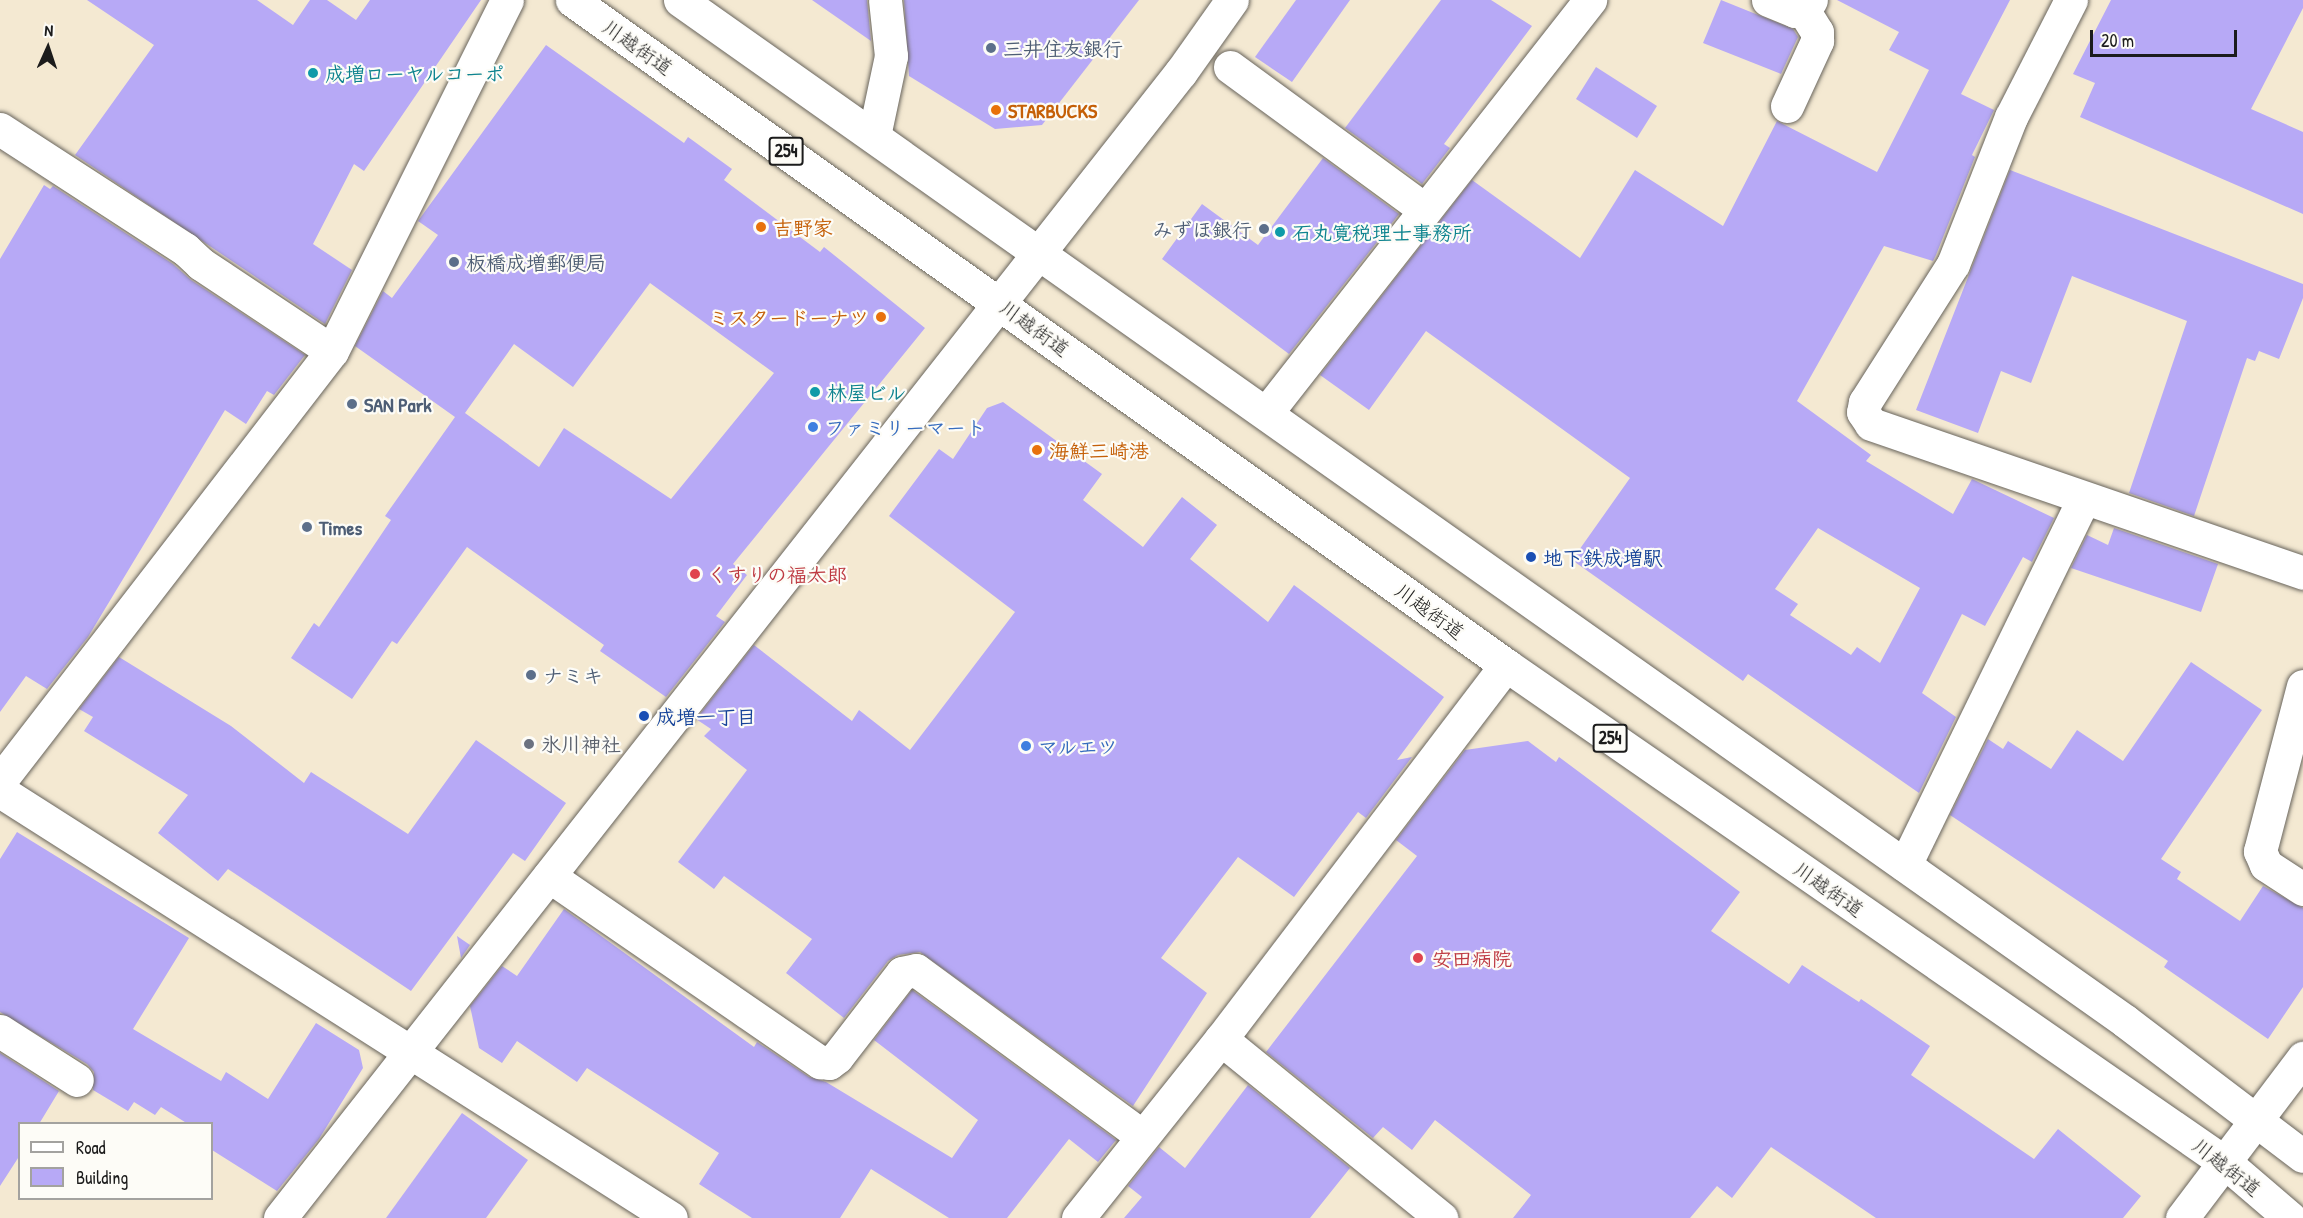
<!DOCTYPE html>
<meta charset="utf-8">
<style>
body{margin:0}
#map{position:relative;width:2303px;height:1218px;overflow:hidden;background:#f4e9d2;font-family:"Patrick Hand","Klee One",sans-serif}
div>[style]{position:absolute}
.building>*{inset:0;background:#b7a9f6}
.roads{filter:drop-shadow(0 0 2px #68645c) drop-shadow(0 0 2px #68645c)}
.minor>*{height:33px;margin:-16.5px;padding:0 16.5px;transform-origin:16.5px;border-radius:16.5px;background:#fff}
.highway>*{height:33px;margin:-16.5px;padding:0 16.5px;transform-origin:16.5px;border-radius:16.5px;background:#fff}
.dots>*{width:16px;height:16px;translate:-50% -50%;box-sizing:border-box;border:3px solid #fdfcf7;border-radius:50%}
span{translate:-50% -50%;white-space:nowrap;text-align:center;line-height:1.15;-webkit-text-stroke:4.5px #fdfcf7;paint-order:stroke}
.shield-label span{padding:2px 4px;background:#fdfcf7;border:2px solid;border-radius:4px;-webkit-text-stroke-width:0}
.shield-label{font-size:18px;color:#1c1c1c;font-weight:700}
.street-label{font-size:20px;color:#1c1c1c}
.service-label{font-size:20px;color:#4e5e75;font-weight:700}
.left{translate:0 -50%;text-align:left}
.right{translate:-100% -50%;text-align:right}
.culture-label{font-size:20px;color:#0d838f;font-weight:700}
.food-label{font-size:20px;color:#c56008;font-weight:700}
.shop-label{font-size:20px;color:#366cbe;font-weight:700}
.transit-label{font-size:20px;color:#164399;font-weight:700}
.health-label{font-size:20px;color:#be3a42;font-weight:700}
.worship-label{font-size:20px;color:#5b616d;font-weight:700}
.legend{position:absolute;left:18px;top:1122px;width:195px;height:78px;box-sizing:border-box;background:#fdfcf7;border:2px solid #a3a29f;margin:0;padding:8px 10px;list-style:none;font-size:18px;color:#1c1c1c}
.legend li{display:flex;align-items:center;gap:12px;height:30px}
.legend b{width:30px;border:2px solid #a3a29f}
.north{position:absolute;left:18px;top:18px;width:60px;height:60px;-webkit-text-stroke:4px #fdfcf7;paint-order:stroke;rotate:3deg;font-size:16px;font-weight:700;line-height:24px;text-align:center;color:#1c1c1c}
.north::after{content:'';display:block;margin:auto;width:21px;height:27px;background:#1c1c1c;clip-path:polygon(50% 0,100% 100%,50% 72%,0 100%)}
.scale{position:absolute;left:2090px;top:30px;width:147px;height:27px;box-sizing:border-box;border:3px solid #1c1c1c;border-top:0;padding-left:8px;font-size:18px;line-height:21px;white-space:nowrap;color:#1c1c1c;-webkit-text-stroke:4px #fdfcf7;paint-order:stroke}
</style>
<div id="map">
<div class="building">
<div style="clip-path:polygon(87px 0,257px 0,293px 25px,310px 0,327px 0,356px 20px,370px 0,481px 0,364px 171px,354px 164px,313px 244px,352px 270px,325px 324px,75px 155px,154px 45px)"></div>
<div style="clip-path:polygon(812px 0,867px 0,871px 41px)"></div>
<div style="clip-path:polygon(904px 0,1139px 0,1042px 125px,995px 129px,909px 76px)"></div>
<div style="clip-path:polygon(1296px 0,1350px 0,1292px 82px,1255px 57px)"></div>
<div style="clip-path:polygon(1441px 0,1491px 0,1532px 26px,1444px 144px,1450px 148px,1422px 184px,1345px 128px)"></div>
<div style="clip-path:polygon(1721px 0,1793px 29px,1798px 37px,1781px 74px,1703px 43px)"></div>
<div style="clip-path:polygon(evenodd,1837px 0,2010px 0,1961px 94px,1994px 110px,1972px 155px,1975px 157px,1936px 255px,1933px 261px,1884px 246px,1797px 401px,1871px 455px,1866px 461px,1953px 514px,1972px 479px,2054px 518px,2032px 562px,2023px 557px,1985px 626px,1962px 614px,1922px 693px,1956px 717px,1919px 793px,1748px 674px,1743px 681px,1572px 560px,1630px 478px,1426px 331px,1369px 410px,1320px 375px,1472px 180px,1580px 258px,1635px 170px,1723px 226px,1777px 121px,1877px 172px,1929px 70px,1889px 50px,1899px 32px,1837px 0,1818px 528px,1920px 588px,1880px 663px,1857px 647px,1851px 655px,1790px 615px,1798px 604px,1775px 589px,1818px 528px)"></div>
<div style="clip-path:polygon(2111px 0,2303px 0,2303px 8px,2251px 109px,2303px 132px,2303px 214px,2080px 117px,2095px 83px,2073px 74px)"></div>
<div style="clip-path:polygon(evenodd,546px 45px,684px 143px,688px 137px,732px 169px,724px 180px,820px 252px,824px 247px,925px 328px,733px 564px,747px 575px,716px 616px,725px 622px,666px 697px,600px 651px,604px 645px,467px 547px,397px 644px,392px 641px,352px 699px,291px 658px,314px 623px,319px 627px,391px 520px,385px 516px,455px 417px,355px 346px,383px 291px,392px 298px,438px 235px,418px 221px,546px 45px,650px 283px,774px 373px,671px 499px,564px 428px,539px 467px,465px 413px,514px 344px,573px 387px,650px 283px)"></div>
<div style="clip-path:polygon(1596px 67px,1657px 106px,1637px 138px,1576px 99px)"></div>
<div style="clip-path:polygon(1323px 158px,1399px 214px,1289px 354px,1162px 259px,1202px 204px,1258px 245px)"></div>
<div style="clip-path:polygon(2010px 170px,2303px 284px,2303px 298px,2279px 359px,2259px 351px,2255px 361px,2247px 358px,2194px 516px,2129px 493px,2187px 321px,2072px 276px,2031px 383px,2001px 371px,1978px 433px,1916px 410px)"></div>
<div style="clip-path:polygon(44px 185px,50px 189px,53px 186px,173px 264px,191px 280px,305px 355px,274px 395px,267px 391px,246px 424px,225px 410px,88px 637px,47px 689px,26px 676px,0 712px,0 259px)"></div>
<div style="clip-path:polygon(1003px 402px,1102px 474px,1083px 500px,1143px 547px,1182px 497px,1217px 525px,1190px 559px,1268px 622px,1294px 585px,1444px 697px,1397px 760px,1412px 757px,1366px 818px,1358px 812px,1294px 897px,1238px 857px,1161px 958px,1207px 993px,1133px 1106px,920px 952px,898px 955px,888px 961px,844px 1018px,786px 973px,812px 939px,724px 876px,714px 889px,678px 862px,747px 770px,704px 736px,711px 729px,696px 719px,754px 645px,852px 721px,859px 710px,910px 750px,1015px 612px,889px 516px,939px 449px,953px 459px,987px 408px)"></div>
<div style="clip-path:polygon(2114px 528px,2218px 564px,2201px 612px,2071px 568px,2087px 535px,2108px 545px)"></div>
<div style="clip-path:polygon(119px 657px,231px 726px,304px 783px,311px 772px,408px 834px,476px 740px,566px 803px,525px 861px,513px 853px,411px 991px,228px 869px,218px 881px,158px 833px,188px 795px,84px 731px,93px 717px,79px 709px)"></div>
<div style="clip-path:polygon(2191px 662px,2262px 710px,2161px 859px,2181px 872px,2177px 879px,2240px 921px,2263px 886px,2303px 908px,2303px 987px,2268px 1039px,2164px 967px,2168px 961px,1950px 815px,1988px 739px,2003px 749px,2008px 741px,2051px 769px,2077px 730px,2123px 761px)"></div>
<div style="clip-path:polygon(1528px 741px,1556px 762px,1559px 757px,1740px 892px,1711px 931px,1789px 984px,1802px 965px,1859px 1002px,1861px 999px,1930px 1046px,1911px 1075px,2034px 1159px,2058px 1129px,2141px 1196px,2123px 1218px,1876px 1218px,1771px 1147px,1732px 1198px,1717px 1186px,1690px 1218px,1513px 1218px,1531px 1195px,1435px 1120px,1412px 1150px,1383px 1127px,1373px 1138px,1266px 1052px,1417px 856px,1396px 840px,1465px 750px)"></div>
<div style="clip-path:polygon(17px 832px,189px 938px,133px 1029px,221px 1081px,226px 1072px,268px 1099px,316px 1023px,359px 1050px,363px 1068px,319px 1139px,277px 1191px,212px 1150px,212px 1124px,188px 1124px,161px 1107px,155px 1115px,134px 1102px,128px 1111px,93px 1090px,94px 1072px,87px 1064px,0 1012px,0 859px)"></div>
<div style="clip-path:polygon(564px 909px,754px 1047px,757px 1042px,809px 1077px,826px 1082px,952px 1158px,978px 1120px,874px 1040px,912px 990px,1116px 1140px,1098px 1162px,1069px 1139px,1007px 1218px,949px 1218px,871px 1169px,840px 1218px,752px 1218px,699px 1184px,719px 1153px,587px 1068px,577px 1082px,517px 1041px,502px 1063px,479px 1048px,470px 1006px,502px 966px,517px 976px)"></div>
<div style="clip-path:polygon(457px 936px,470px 945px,461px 958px)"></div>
<div style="clip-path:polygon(0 1053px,59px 1091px,39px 1124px,20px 1124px,20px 1155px,0 1186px)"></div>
<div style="clip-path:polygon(1248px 1085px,1350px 1168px,1310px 1218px,1124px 1218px,1142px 1197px,1128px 1186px,1159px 1147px,1185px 1168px)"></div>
<div style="clip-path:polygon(462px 1113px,528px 1160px,486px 1218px,386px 1218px)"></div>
</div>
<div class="roads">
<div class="minor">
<div style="left:1768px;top:0;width:29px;rotate:22deg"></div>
<div style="left:1795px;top:11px;width:9px"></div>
<div style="left:1804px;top:11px;width:13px;rotate:-58deg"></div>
<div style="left:2071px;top:0;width:131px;rotate:117.1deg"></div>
<div style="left:2011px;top:117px;width:158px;rotate:111.5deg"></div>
<div style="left:1953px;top:264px;width:164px;rotate:122.5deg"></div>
<div style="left:1865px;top:402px;width:10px;rotate:101deg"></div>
<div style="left:1863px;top:412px;width:14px;rotate:56deg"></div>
<div style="left:1871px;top:424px;width:457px;rotate:19deg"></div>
<div style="left:1230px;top:67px;width:240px;rotate:36.2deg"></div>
<div style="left:1787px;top:106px;width:72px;rotate:-65.2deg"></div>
<div style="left:1817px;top:41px;width:9px;rotate:-90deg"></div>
<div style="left:1817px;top:32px;width:25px;rotate:-122deg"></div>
<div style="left:0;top:129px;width:221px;rotate:33deg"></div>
<div style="left:185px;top:249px;width:22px;rotate:43deg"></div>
<div style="left:201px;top:264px;width:157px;rotate:33.6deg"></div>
<div style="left:874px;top:136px;width:82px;rotate:-78deg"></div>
<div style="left:891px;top:56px;width:56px;rotate:-96.1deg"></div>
<div style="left:1267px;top:412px;width:524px;rotate:-51.9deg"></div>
<div style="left:2303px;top:686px;width:171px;rotate:104.6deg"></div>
<div style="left:2260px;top:851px;width:15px;rotate:67deg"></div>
<div style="left:2266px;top:865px;width:44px;rotate:33deg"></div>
<div style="left:0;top:781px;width:543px;rotate:-52.33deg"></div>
<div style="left:332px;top:351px;width:392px;rotate:-63.5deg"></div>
<div style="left:0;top:791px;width:795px;rotate:32.47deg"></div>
<div style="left:1905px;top:865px;width:406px;rotate:-64deg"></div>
<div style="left:549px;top:876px;width:329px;rotate:34.5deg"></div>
<div style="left:820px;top:1062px;width:9px;rotate:6deg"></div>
<div style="left:829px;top:1063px;width:10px;rotate:-37deg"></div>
<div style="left:837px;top:1057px;width:106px;rotate:-52.3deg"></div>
<div style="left:902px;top:973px;width:14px;rotate:-12deg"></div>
<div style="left:916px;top:970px;width:279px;rotate:36.3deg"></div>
<div style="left:0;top:1031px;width:91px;rotate:32.5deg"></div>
<div style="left:1221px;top:1039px;width:284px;rotate:39.1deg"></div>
<div style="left:280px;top:1218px;width:1458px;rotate:-51.83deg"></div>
<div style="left:1181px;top:72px;width:88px;rotate:-54.7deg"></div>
<div style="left:1078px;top:1218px;width:229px;rotate:-51.4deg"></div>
<div style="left:1221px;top:1039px;width:470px;rotate:-52.7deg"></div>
<div style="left:2182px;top:1218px;width:201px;rotate:-52.9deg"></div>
</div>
<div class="highway">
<div style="left:572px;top:0;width:1147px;rotate:35.45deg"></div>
<div style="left:1506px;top:665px;width:877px;rotate:34.69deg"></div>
<div style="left:2227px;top:1164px;width:83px;rotate:40.6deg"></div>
<div style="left:680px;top:0;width:1769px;rotate:35.24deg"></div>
<div style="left:2125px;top:1021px;width:223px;rotate:37.2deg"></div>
</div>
</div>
<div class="dots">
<div style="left:991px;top:48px;background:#5c6f8a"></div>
<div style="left:313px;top:73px;background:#0f9aa8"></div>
<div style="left:996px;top:110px;background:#e8710a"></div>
<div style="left:761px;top:227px;background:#e8710a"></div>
<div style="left:1264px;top:229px;background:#5c6f8a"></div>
<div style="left:1280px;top:232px;background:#0f9aa8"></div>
<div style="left:454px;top:262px;background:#5c6f8a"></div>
<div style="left:881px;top:317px;background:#e8710a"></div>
<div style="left:815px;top:392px;background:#0f9aa8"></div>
<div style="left:352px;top:404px;background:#5c6f8a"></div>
<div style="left:813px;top:427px;background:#3f7fe0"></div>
<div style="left:1037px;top:450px;background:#e8710a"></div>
<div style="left:307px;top:527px;background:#5c6f8a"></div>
<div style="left:1531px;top:557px;background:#1a4fb4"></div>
<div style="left:695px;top:574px;background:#e0444e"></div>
<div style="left:531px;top:675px;background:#5c6f8a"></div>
<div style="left:644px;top:716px;background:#1a4fb4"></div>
<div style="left:529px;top:744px;background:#6b7280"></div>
<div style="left:1026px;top:746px;background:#3f7fe0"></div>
<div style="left:1418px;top:958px;background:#e0444e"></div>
</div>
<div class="shield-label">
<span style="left:786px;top:151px">254</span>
<span style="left:1610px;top:738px">254</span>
</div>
<div class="street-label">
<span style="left:638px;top:47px;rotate:35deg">川越街道</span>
<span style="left:1035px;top:328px;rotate:36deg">川越街道</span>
<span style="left:1430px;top:611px;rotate:36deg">川越街道</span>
<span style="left:1829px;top:889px;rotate:35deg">川越街道</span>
<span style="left:2227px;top:1167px;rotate:38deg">川越街道</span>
</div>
<div class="service-label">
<span class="left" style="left:1003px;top:48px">三井住友銀行</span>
<span class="right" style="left:1252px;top:229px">みずほ銀行</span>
<span class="left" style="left:466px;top:262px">板橋成増郵便局</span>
<span class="left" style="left:364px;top:404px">SAN Park</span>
<span class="left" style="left:319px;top:527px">Times</span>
<span class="left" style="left:543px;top:675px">ナミキ</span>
</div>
<div class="culture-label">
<span class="left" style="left:325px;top:73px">成増ローヤルコーポ</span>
<span class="left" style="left:1292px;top:232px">石丸寛税理士事務所</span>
<span class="left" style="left:827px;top:392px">林屋ビル</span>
</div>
<div class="food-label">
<span class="left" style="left:1008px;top:110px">STARBUCKS</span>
<span class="left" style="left:773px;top:227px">吉野家</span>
<span class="right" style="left:869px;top:317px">ミスタードーナツ</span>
<span class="left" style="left:1049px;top:450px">海鮮三崎港</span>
</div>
<div class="shop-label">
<span class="left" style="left:825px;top:427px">ファミリーマート</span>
<span class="left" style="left:1038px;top:746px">マルエツ</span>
</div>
<div class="transit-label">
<span class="left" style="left:1543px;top:557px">地下鉄成増駅</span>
<span class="left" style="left:656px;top:716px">成増一丁目</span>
</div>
<div class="health-label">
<span class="left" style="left:707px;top:574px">くすりの福太郎</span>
<span class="left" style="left:1432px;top:958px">安田病院</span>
</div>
<div class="worship-label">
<span class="left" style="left:541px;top:744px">氷川神社</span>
</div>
<ul class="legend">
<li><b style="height:8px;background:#fff"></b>Road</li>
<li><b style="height:16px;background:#b7a9f6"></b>Building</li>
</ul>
<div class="north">N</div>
<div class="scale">20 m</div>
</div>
